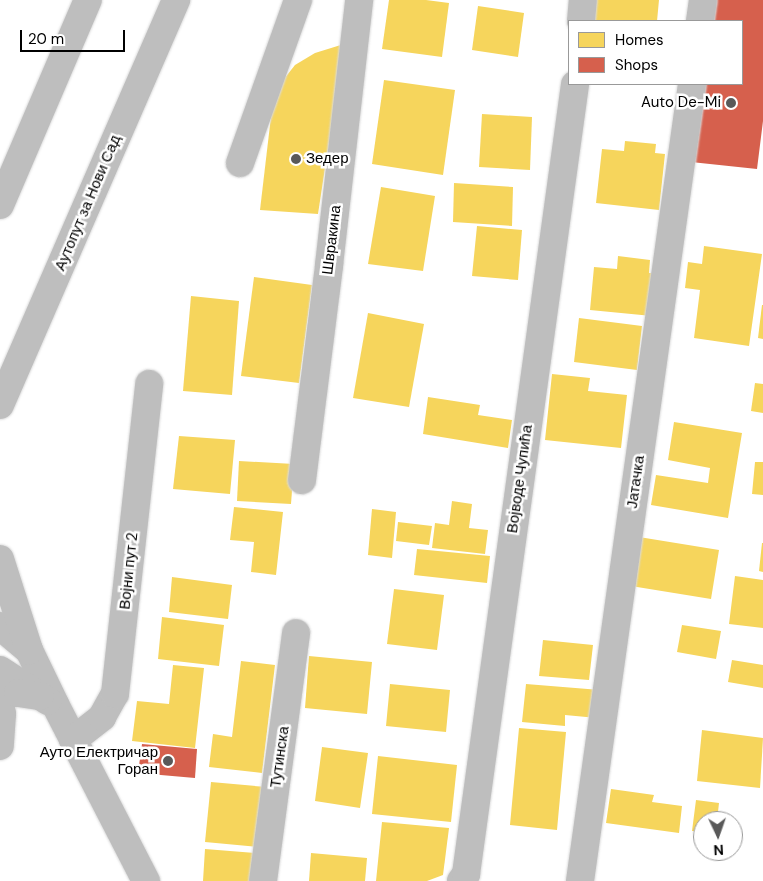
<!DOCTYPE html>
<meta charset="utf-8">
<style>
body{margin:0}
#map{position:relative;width:763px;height:881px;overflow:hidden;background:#fff;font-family:"DM Sans",sans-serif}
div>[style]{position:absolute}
.homes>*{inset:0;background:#f6d55c}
.shops>*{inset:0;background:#d6604d}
.roads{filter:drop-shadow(0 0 1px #dbdbdb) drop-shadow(0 0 1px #dbdbdb)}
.minor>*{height:28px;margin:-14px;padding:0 14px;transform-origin:14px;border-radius:14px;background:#bebebe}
.major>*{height:28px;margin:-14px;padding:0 14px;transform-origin:14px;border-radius:14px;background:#bebebe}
.dots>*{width:14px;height:14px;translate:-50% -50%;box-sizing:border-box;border:2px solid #fff;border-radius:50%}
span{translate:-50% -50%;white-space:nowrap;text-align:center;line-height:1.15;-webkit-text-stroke:5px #fff;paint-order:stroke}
.poi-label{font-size:15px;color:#000}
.right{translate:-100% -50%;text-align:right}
.left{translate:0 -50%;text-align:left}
.street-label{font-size:15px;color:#000}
.legend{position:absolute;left:568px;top:20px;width:175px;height:65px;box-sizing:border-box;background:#fff;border:1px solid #999;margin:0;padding:6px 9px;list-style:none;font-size:15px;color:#000}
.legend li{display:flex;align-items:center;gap:10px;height:25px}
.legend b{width:25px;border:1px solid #999}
.north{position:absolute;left:693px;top:811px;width:50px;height:50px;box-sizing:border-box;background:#fff;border:1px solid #999;border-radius:50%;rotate:177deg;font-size:14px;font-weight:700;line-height:20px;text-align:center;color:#000}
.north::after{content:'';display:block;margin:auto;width:18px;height:22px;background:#595959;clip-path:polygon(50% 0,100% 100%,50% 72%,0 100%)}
.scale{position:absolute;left:20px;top:30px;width:105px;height:22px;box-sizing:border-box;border:2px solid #000;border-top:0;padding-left:6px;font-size:15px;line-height:18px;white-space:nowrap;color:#000;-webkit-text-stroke:4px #fff;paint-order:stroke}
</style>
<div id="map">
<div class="homes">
<div style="clip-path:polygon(389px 0,426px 0,449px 3px,442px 57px,382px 49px)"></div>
<div style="clip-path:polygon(595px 0,659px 0,657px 21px,592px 21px)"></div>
<div style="clip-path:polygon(478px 6px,524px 13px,518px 57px,472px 50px)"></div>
<div style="clip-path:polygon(344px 44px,318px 214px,260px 210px,272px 108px,280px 84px,295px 65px,315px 53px)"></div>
<div style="clip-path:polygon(384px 80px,455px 90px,443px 175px,372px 164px)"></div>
<div style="clip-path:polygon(482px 114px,532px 117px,530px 170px,479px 167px)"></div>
<div style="clip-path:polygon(625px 141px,656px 144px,655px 153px,665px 154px,659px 210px,596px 203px,602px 149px,624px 151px)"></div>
<div style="clip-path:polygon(454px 183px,513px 187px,512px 226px,453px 222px)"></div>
<div style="clip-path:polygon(381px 187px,435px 196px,423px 271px,368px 264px)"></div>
<div style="clip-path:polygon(477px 226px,522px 230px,518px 280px,472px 276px)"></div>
<div style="clip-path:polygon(704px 246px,762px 254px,749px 346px,694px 338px,700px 290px,685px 288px,688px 262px,702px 264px)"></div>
<div style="clip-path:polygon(618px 256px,650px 260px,649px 273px,657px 273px,652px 316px,590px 310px,594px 267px,617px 269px)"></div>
<div style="clip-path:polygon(254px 277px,312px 285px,299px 383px,241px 376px)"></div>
<div style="clip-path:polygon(191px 296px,239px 301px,232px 395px,183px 391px)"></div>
<div style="clip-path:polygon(762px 305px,763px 305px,763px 339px,758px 338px)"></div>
<div style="clip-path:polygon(368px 313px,424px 324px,409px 407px,353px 398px)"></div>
<div style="clip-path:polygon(579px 318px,642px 326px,637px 370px,574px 362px)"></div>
<div style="clip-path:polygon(552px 374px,590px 378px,588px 391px,627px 395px,621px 448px,545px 440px)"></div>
<div style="clip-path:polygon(755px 383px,763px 384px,763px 413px,751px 411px)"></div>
<div style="clip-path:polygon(428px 397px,480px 405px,478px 415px,512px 420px,508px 448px,423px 434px)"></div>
<div style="clip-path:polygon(674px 422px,742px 433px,728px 518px,651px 505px,656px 475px,708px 483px,710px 468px,668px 460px)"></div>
<div style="clip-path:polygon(179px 436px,235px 440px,230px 494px,173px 489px)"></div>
<div style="clip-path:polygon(239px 461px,294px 464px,291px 504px,237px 501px)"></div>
<div style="clip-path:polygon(755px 462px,763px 462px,763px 495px,752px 494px)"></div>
<div style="clip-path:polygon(452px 501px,472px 504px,469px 528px,488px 530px,485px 554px,432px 548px,435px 523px,449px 525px)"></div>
<div style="clip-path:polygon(234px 507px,283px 512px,276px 575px,251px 572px,254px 542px,230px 540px)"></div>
<div style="clip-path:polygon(372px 509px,396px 512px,392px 558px,368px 555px)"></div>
<div style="clip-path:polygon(398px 522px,432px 526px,429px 545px,396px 541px)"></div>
<div style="clip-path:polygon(639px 537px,719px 550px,711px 599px,631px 586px)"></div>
<div style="clip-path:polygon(762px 543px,763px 543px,763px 572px,759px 571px)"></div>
<div style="clip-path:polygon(417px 549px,490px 556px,487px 583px,414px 575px)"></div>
<div style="clip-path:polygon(735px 576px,763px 580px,763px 628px,729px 624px)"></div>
<div style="clip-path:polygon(172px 577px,232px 585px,228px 619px,169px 612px)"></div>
<div style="clip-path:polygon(394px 589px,444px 595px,437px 650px,387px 644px)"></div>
<div style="clip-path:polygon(162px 617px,224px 625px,219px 666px,158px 659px)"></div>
<div style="clip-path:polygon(682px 625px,721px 631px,716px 659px,677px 652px)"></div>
<div style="clip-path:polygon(543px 640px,593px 645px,589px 680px,539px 676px)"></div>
<div style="clip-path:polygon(309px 656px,372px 662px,367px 714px,305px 708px)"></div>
<div style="clip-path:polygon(732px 660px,763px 665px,763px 688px,728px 682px)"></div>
<div style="clip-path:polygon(241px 661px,275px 665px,262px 773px,209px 767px,213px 734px,232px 737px)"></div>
<div style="clip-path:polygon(173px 665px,204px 668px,195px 748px,132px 741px,137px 701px,169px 704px)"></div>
<div style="clip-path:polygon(390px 684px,450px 690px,446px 732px,386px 726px)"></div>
<div style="clip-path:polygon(526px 684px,600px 690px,597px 718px,565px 715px,565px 726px,522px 722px)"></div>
<div style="clip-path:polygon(519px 728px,566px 732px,557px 830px,510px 825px)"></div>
<div style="clip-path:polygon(702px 730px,763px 738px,760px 788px,697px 781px)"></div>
<div style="clip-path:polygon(322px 747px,368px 753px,360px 808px,315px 801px)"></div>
<div style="clip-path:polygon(378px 756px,457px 765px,451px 822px,372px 814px)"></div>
<div style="clip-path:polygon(211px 782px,266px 787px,260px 847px,205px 842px)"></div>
<div style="clip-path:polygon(611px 789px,654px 795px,652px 802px,682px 806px,679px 833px,606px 823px)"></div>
<div style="clip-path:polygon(696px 800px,719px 803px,717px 821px,703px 821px,703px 832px,692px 831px)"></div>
<div style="clip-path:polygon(382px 822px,449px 828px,443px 875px,427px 881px,376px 881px)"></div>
<div style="clip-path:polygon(205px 849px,255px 853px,253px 881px,203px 881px)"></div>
<div style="clip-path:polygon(311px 853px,367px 858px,365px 881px,309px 881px)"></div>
</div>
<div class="shops">
<div style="clip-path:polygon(713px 0,763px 0,763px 121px,757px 169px,691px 162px,702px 84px,742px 84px,742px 21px,710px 21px)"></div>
<div style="clip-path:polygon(142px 744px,197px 749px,195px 778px,138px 773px)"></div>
</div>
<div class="roads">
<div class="minor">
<div style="left:581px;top:21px;width:21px;rotate:-85deg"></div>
<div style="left:700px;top:21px;width:21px;rotate:-82deg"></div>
<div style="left:240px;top:163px;width:173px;rotate:-70.4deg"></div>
<div style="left:302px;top:480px;width:217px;rotate:-82.8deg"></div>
<div style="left:329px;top:265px;width:267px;rotate:-83.5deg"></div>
<div style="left:0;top:626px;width:38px;rotate:40deg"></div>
<div style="left:29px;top:650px;width:62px;rotate:64.3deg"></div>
<div style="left:56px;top:706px;width:197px;rotate:62.8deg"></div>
<div style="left:0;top:670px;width:57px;rotate:32.9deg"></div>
<div style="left:0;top:703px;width:11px;rotate:80deg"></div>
<div style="left:2px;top:714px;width:32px;rotate:94deg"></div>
<div style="left:73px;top:740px;width:37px;rotate:-38deg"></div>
<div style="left:102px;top:717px;width:26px;rotate:-61deg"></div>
<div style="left:115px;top:694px;width:312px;rotate:-83.7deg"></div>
<div style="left:263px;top:881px;width:250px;rotate:-82.4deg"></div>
<div style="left:461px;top:881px;width:9px;rotate:-54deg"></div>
<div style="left:466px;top:874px;width:797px;rotate:-82.14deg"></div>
<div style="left:580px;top:881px;width:805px;rotate:-82deg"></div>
</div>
<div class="major">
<div style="left:0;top:205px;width:223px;rotate:-66.8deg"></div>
<div style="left:0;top:405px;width:442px;rotate:-66.5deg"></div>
<div style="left:0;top:559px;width:96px;rotate:72.3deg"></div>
<div style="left:0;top:693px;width:18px"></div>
<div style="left:18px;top:693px;width:22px;rotate:8deg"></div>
</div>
</div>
<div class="dots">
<div style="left:731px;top:103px;background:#595959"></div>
<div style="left:296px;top:159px;background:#595959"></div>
<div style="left:168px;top:761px;background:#595959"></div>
</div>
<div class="poi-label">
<span class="right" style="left:721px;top:103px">Auto De-Mi</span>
<span class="left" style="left:306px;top:159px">Зедер</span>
<span class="right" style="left:158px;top:761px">Ауто Електричар<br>Горан</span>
</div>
<div class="street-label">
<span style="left:88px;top:203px;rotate:-67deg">Аутопут за Нови Сад</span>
<span style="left:332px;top:240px;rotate:-83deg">Швракина</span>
<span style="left:520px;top:479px;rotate:-82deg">Војводе Чупића</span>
<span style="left:636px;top:482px;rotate:-82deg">Јатачка</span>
<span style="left:129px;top:571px;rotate:-84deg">Војни пут 2</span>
<span style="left:280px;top:757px;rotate:-82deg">Тутинска</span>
</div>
<ul class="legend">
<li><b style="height:14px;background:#f6d55c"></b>Homes</li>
<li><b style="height:14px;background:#d6604d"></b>Shops</li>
</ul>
<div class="north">N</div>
<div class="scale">20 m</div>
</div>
